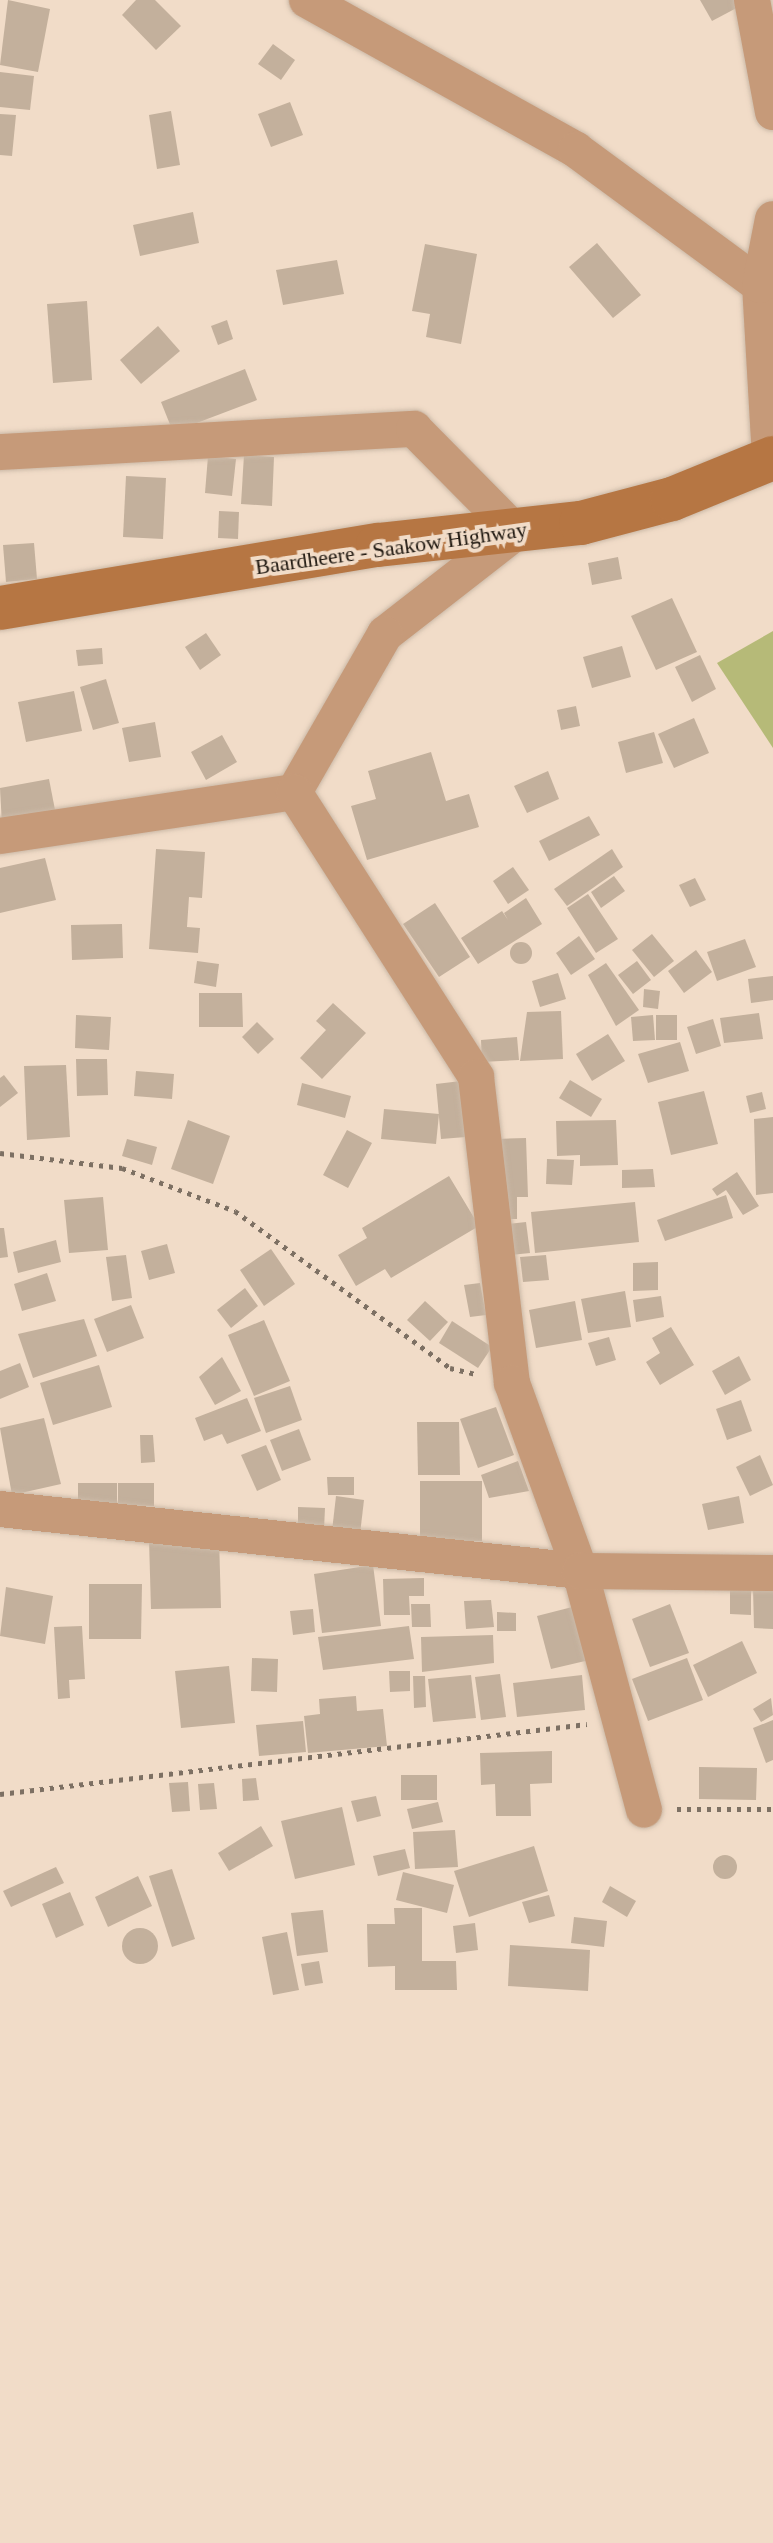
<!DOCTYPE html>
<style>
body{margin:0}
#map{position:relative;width:773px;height:2543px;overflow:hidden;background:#f1dcc8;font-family:"Times New Roman",serif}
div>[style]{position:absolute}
.green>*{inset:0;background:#b6ba78}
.building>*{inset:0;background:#c3b09c}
.round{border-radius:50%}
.path>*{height:5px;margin-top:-2.5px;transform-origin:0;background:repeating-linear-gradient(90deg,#7d7063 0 4px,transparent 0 10px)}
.roads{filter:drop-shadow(0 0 2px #cbb9a7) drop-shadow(0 0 2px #cbb9a7)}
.minor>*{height:36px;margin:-18px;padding:0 18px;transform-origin:18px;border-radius:18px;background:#c69a79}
.secondary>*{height:44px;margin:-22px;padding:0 22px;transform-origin:22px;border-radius:22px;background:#b67643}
span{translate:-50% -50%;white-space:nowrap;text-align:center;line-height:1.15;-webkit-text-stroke:8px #f1dcc8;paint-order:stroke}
.street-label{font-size:22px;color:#1e170f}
</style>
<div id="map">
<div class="green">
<div style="clip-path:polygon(773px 631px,773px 748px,717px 663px)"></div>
</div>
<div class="building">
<div style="clip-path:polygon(8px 0,50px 9px,38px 72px,0 65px)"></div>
<div style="clip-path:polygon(136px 0,155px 0,181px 26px,156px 50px,122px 15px)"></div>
<div style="clip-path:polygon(700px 0,744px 0,746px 3px,712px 21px)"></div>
<div style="clip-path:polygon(273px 44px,295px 60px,281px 80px,258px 64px)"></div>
<div style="clip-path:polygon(0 72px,34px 76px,30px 110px,0 107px)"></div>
<div style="clip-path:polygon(290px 102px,303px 135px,271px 147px,258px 114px)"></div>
<div style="clip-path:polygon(171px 111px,180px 165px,157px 169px,149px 115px)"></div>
<div style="clip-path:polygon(0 114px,16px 115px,12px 156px,0 155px)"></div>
<div style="clip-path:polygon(193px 212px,199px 243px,140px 256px,133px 225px)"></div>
<div style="clip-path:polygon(597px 243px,641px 295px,613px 318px,569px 267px)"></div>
<div style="clip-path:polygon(425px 244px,477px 254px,461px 344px,426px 337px,430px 314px,412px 311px)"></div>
<div style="clip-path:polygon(337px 260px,344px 294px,283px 305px,276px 270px)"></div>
<div style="clip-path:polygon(87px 301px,92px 380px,53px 383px,47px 304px)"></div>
<div style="clip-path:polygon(227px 320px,233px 339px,218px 345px,211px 326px)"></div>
<div style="clip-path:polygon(158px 326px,180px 351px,141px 384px,120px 360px)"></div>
<div style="clip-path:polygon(245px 369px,257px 400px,173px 432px,161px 402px)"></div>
<div style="clip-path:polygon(244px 455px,274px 457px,272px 506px,241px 504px)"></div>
<div style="clip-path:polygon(208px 456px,236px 459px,232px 496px,205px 493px)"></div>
<div style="clip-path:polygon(126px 476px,166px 478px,163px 539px,123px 537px)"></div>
<div style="clip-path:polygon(219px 511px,239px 512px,238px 539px,218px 538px)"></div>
<div style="clip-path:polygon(34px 543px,37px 579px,6px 582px,3px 545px)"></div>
<div style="clip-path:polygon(618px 557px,622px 579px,592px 585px,588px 563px)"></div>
<div style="clip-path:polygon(672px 598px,697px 652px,656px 670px,631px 616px)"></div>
<div style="clip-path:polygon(206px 633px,221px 655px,200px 670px,185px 647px)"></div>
<div style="clip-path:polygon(622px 646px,631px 677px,592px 688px,583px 657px)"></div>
<div style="clip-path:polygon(102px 648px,103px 664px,78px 666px,76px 650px)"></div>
<div style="clip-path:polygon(700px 655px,716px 689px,692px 702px,675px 667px)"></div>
<div style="clip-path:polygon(106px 679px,119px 723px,93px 730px,80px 687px)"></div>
<div style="clip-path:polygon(74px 691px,82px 731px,26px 742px,18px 702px)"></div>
<div style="clip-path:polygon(576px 706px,580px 726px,561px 730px,557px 710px)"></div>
<div style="clip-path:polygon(694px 718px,709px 753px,674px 768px,658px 734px)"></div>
<div style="clip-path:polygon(155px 722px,161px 757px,129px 762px,122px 728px)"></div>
<div style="clip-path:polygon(654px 732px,663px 763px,626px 773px,618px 742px)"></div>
<div style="clip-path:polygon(222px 735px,237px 762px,206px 780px,191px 752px)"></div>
<div style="clip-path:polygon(431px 752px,446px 801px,469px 794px,479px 827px,367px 860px,351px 806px,376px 799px,368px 771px)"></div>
<div style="clip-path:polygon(548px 771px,559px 799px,527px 813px,514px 786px)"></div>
<div style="clip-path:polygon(49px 779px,56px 815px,2px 825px,0 788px)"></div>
<div style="clip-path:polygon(589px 816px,600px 835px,549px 861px,539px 841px)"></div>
<div style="clip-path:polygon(156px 849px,205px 852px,202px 898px,189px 897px,187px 927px,200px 928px,198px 953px,149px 949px)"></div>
<div style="clip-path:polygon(612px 849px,623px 867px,567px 906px,554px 889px)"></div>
<div style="clip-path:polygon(45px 858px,56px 900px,0 913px,0 868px)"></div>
<div style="clip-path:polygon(513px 867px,529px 890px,508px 904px,493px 881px)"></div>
<div style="clip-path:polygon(614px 876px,625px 891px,601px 908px,591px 892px)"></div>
<div style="clip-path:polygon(695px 878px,706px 900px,690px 907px,679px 885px)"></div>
<div style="clip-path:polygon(588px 894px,618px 939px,596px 953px,567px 908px)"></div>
<div style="clip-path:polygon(526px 898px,542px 924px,478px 964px,461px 938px,502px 911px,508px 920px,504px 913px)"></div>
<div style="clip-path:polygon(435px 903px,470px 957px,439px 977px,403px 924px)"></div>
<div style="clip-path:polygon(122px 924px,123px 958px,72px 960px,71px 925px)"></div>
<div style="clip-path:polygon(652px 934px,674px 961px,654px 977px,632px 950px)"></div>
<div style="clip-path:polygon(579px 936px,595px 959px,571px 975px,556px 953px)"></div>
<div style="clip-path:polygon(745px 939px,756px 967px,717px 981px,707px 952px)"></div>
<div class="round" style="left:510px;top:942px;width:22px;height:22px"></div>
<div style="clip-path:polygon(696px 950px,712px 972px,684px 993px,668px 971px)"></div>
<div style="clip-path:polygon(197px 961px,219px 964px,216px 987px,194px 983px)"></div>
<div style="clip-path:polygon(637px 961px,651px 980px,633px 994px,618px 975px)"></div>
<div style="clip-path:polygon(606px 963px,639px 1010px,616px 1026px,588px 975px)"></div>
<div style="clip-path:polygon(558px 973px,566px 999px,540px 1007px,532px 981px)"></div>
<div style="clip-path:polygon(773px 976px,773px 1000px,751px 1003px,748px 979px)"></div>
<div style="clip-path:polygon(644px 989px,660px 991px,658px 1009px,643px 1007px)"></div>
<div style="clip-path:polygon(199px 993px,242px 993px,243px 1027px,199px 1027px)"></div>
<div style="clip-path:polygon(333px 1003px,366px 1033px,322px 1079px,300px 1058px,326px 1030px,316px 1021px)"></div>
<div style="clip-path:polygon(561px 1011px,563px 1059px,520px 1061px,527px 1012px)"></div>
<div style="clip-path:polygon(759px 1013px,763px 1039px,724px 1043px,720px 1018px)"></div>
<div style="clip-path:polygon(76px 1015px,111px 1017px,109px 1050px,75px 1048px)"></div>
<div style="clip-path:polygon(653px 1015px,655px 1040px,633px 1041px,631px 1017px)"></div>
<div style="clip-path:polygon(656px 1015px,677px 1015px,677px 1040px,656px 1040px)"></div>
<div style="clip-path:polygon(713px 1019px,721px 1046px,696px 1054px,687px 1027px)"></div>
<div style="clip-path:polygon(257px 1022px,274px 1039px,258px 1054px,242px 1037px)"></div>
<div style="clip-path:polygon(608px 1034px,625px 1061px,592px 1081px,576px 1054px)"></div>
<div style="clip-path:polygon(517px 1037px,519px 1060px,482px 1062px,481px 1040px)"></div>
<div style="clip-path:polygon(680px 1042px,689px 1071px,648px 1083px,638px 1054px)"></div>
<div style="clip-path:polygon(76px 1059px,107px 1059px,108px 1095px,77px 1096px)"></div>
<div style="clip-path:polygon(66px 1065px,70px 1137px,27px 1140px,24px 1066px)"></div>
<div style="clip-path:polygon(136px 1071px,174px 1074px,172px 1099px,134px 1096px)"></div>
<div style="clip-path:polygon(4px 1075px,18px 1093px,0 1107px,0 1078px)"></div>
<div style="clip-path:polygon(570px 1080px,602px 1099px,591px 1117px,559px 1098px)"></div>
<div style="clip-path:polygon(461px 1081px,466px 1137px,441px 1139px,436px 1084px)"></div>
<div style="clip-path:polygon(302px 1083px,351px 1096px,345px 1118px,297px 1105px)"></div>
<div style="clip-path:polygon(704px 1091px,718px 1144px,671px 1155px,658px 1102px)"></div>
<div style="clip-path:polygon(762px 1092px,766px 1109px,750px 1113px,746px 1096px)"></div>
<div style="clip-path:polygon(384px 1109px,439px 1114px,436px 1144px,381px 1139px)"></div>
<div style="clip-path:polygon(773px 1117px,773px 1193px,756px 1195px,754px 1119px)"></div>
<div style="clip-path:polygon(188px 1120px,230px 1136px,213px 1184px,171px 1169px)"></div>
<div style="clip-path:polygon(616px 1120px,618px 1165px,580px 1166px,580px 1155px,557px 1156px,556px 1121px)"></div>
<div style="clip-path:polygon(347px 1130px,372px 1143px,348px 1188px,323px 1175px)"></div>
<div style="clip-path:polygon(526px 1138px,528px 1197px,517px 1197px,517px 1219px,499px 1219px,497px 1139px)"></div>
<div style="clip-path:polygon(127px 1139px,157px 1147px,152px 1165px,122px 1156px)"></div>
<div style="clip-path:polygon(547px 1159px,574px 1160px,572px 1185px,546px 1184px)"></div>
<div style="clip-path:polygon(653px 1169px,655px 1187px,622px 1188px,622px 1170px)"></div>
<div style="clip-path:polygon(737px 1172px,759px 1206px,743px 1215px,726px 1190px,717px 1196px,712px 1189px)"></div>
<div style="clip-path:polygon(449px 1176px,479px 1226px,391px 1278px,385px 1269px,356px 1286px,338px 1255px,367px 1238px,362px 1228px)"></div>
<div style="clip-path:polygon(726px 1195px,733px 1218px,665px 1241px,657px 1220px)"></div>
<div style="clip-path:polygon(103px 1197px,108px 1250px,69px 1253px,64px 1200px)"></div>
<div style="clip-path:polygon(635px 1202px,639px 1242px,535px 1253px,531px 1212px)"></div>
<div style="clip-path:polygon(526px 1222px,530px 1253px,501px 1256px,498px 1225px)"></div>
<div style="clip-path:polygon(0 1228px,4px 1228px,8px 1257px,0 1258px)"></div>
<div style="clip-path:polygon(56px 1240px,61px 1262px,18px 1273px,13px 1252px)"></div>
<div style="clip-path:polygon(167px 1244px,175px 1273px,149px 1280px,141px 1251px)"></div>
<div style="clip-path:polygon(271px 1249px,295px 1284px,264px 1306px,240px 1270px)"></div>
<div style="clip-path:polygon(126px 1255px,132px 1298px,112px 1301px,106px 1257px)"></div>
<div style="clip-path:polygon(546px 1255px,549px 1280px,523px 1282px,520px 1257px)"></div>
<div style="clip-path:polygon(658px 1262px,658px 1290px,633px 1291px,633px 1263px)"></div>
<div style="clip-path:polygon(47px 1273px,56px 1301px,22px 1311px,14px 1284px)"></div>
<div style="clip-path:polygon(480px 1283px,486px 1315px,470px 1317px,464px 1285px)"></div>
<div style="clip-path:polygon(245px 1288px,258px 1306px,231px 1328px,217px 1310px)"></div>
<div style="clip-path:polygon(625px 1291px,631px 1327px,588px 1333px,581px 1299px)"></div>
<div style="clip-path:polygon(661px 1296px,664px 1317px,636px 1322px,633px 1300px)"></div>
<div style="clip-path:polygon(425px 1301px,448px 1322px,430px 1341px,407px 1320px)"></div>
<div style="clip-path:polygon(575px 1301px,582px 1340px,536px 1348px,529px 1310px)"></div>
<div style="clip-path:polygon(131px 1305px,144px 1338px,107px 1352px,94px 1319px)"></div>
<div style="clip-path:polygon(84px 1319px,97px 1356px,33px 1378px,18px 1334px)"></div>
<div style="clip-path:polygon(264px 1320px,290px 1381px,254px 1396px,228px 1335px)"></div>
<div style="clip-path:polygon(452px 1321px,492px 1347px,478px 1368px,439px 1343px)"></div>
<div style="clip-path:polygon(671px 1327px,694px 1365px,660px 1385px,646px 1362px,660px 1353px,652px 1338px)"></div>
<div style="clip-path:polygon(609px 1337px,616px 1360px,596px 1366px,588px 1343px)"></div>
<div style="clip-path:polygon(739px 1356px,751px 1380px,725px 1395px,712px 1371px)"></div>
<div style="clip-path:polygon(222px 1357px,241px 1391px,215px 1405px,199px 1377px)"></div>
<div style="clip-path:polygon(20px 1363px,29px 1387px,0 1399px,0 1371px)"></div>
<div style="clip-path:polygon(99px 1365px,112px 1407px,53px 1425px,40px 1383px)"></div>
<div style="clip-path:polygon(290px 1386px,302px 1420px,266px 1433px,254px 1398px)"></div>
<div style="clip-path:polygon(247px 1398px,261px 1431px,227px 1444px,222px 1434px,204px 1441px,195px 1418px)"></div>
<div style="clip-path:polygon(741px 1400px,752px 1431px,727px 1440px,716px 1409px)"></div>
<div style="clip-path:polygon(496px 1407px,514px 1455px,478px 1468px,460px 1419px)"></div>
<div style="clip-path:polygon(44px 1418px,61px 1484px,12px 1495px,0 1428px)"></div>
<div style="clip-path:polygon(417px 1422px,459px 1422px,460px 1475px,418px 1475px)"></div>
<div style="clip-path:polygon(299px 1429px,311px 1460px,282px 1471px,270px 1440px)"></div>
<div style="clip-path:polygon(140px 1435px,153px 1435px,155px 1462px,141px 1463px)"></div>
<div style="clip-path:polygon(266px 1445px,281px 1480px,257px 1491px,241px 1455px)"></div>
<div style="clip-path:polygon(760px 1455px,773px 1485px,750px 1496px,736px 1467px)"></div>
<div style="clip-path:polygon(518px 1461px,529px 1491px,489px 1498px,481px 1475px)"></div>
<div style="clip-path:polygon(327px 1477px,354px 1477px,354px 1495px,328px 1495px)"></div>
<div style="clip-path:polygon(420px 1481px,482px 1481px,482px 1541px,420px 1541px)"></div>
<div style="clip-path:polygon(78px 1483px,117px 1483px,117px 1505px,78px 1505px)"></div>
<div style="clip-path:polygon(118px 1483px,154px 1483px,154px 1506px,118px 1505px)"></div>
<div style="clip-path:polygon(336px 1496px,364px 1500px,360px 1534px,332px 1531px)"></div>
<div style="clip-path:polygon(739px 1496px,744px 1523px,708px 1530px,702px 1504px)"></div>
<div style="clip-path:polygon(298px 1507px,325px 1508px,324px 1529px,298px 1528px)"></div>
<div style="clip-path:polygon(219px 1538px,221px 1608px,151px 1609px,149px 1540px)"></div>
<div style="clip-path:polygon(373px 1565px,381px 1626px,322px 1633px,314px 1574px)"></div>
<div style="clip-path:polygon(424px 1578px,424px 1596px,409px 1596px,410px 1615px,384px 1615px,383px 1579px)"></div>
<div style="clip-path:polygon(89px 1584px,142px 1584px,141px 1639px,89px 1639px)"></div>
<div style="clip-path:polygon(6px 1587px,53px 1596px,45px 1644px,0 1636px)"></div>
<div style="clip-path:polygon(730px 1588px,751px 1588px,751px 1615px,730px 1614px)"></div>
<div style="clip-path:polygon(753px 1588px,773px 1588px,773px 1629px,754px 1628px)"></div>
<div style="clip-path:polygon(491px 1600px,494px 1627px,466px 1629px,464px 1601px)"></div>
<div style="clip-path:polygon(411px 1604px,430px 1604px,431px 1627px,412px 1627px)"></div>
<div style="clip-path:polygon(584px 1604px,598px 1658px,551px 1669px,537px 1616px)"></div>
<div style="clip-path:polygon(670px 1604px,689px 1653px,650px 1667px,632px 1619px)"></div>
<div style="clip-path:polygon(313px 1609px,315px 1632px,293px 1635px,290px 1611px)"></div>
<div style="clip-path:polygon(497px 1612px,516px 1613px,516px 1631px,497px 1631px)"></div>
<div style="clip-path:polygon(82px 1626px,85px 1679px,69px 1680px,70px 1698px,58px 1699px,54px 1627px)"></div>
<div style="clip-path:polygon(409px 1626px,414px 1659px,323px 1670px,318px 1637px)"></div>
<div style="clip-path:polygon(493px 1635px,494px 1663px,422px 1672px,421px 1637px)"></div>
<div style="clip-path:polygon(742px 1641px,757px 1673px,708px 1697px,693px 1665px)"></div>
<div style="clip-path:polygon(252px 1658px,278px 1659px,277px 1692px,251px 1691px)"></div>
<div style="clip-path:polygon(687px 1658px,703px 1700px,648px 1721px,632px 1679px)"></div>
<div style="clip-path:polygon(229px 1666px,235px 1723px,181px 1728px,175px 1671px)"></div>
<div style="clip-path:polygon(389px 1671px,410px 1671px,410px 1691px,390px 1692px)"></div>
<div style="clip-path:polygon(500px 1674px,506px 1717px,481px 1720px,475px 1677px)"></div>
<div style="clip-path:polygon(471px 1675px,476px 1718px,433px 1722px,428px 1679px)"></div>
<div style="clip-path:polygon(582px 1675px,585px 1710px,517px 1717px,513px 1683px)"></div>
<div style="clip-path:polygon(413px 1676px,425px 1676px,426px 1707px,414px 1708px)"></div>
<div style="clip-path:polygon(356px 1696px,357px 1711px,383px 1709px,387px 1746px,308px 1753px,304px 1716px,320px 1714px,319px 1699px)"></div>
<div style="clip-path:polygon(771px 1698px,773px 1715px,761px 1722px,753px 1709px)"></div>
<div style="clip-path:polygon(773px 1720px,773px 1760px,766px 1763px,753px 1728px)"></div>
<div style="clip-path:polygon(303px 1721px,306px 1752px,259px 1756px,256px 1725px)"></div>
<div style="clip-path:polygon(552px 1751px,552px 1783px,530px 1784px,531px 1816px,496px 1816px,495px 1784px,481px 1785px,480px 1753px)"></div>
<div style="clip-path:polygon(699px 1767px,757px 1768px,756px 1800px,699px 1799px)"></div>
<div style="clip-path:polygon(401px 1775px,437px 1775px,437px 1800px,401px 1800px)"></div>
<div style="clip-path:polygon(256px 1778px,259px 1800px,243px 1801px,242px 1779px)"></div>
<div style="clip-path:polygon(188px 1782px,190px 1811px,172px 1812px,169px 1783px)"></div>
<div style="clip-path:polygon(214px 1783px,217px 1809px,200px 1810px,198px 1784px)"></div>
<div style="clip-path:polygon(376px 1796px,381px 1816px,357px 1822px,351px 1801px)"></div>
<div style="clip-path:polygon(438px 1802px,443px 1822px,412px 1829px,407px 1809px)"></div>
<div style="clip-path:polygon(342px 1807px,355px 1865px,295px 1879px,281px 1821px)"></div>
<div style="clip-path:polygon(261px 1826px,273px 1846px,229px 1871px,218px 1853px)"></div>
<div style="clip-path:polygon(455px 1830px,458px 1867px,415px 1869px,413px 1832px)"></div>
<div style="clip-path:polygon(534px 1846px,548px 1891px,469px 1917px,454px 1871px)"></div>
<div style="clip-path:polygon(405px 1849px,410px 1868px,378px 1876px,373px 1856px)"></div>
<div class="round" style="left:713px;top:1855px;width:24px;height:24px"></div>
<div style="clip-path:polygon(56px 1867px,64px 1883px,11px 1907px,3px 1891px)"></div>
<div style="clip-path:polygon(172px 1869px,195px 1939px,172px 1947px,149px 1876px)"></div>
<div style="clip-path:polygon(403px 1872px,454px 1885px,447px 1913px,396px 1900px)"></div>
<div style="clip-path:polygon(138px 1876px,152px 1906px,108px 1927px,95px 1897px)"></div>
<div style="clip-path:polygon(610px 1886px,636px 1901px,627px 1917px,602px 1902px)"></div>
<div style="clip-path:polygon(70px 1892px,84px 1925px,56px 1938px,42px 1904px)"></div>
<div style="clip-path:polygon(549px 1895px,555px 1916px,529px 1923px,522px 1902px)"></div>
<div style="clip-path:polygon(394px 1908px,422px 1908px,422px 1961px,456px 1961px,457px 1990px,395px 1990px,395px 1966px,368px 1967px,367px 1924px,395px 1924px)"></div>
<div style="clip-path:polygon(323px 1910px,328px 1952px,297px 1956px,291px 1913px)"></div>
<div style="clip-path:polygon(574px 1917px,607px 1921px,604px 1947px,571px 1943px)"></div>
<div style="clip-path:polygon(475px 1923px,478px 1950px,456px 1953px,453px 1926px)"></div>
<div class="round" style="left:122px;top:1928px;width:36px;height:36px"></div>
<div style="clip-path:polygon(287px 1932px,299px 1990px,273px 1995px,262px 1937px)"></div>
<div style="clip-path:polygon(510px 1945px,590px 1950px,588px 1991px,508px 1986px)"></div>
<div style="clip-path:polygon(319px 1961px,323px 1983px,305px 1986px,301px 1964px)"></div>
</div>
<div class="path">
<div style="left:0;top:1153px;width:123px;rotate:7deg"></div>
<div style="left:122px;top:1168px;width:121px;rotate:20.8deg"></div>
<div style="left:235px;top:1211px;width:266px;rotate:36.1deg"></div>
<div style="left:450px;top:1368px;width:27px;rotate:13deg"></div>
<div style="left:0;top:1794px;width:591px;rotate:-6.8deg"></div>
<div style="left:677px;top:1809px;width:96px"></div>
</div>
<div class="roads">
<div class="minor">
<div style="left:307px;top:0;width:308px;rotate:29.1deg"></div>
<div style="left:576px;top:150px;width:228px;rotate:36.3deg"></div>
<div style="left:760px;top:285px;width:173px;rotate:86.7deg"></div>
<div style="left:752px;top:0;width:114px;rotate:79.4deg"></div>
<div style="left:760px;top:285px;width:67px;rotate:-78.9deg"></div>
<div style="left:0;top:452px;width:415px;rotate:-3.2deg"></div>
<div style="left:414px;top:429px;width:145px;rotate:45.3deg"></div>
<div style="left:516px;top:532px;width:166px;rotate:142.1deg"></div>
<div style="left:385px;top:634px;width:182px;rotate:119.9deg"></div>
<div style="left:294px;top:792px;width:297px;rotate:171.5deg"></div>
<div style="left:294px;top:792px;width:338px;rotate:57.4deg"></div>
<div style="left:476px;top:1077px;width:308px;rotate:83.3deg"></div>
<div style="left:512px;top:1383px;width:200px;rotate:70.1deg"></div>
<div style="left:580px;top:1571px;width:247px;rotate:75deg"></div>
<div style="left:0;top:1509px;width:583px;rotate:6.1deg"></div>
<div style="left:580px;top:1571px;width:193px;rotate:0.6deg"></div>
</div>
<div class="secondary">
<div style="left:0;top:608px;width:383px;rotate:-9.5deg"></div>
<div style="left:378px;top:545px;width:204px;rotate:-6.2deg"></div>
<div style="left:581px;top:523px;width:94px;rotate:-14.8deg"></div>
<div style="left:672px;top:499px;width:109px;rotate:-22.1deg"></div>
</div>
</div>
<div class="street-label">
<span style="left:391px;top:548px;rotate:-8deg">Baardheere - Saakow Highway</span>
</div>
</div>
